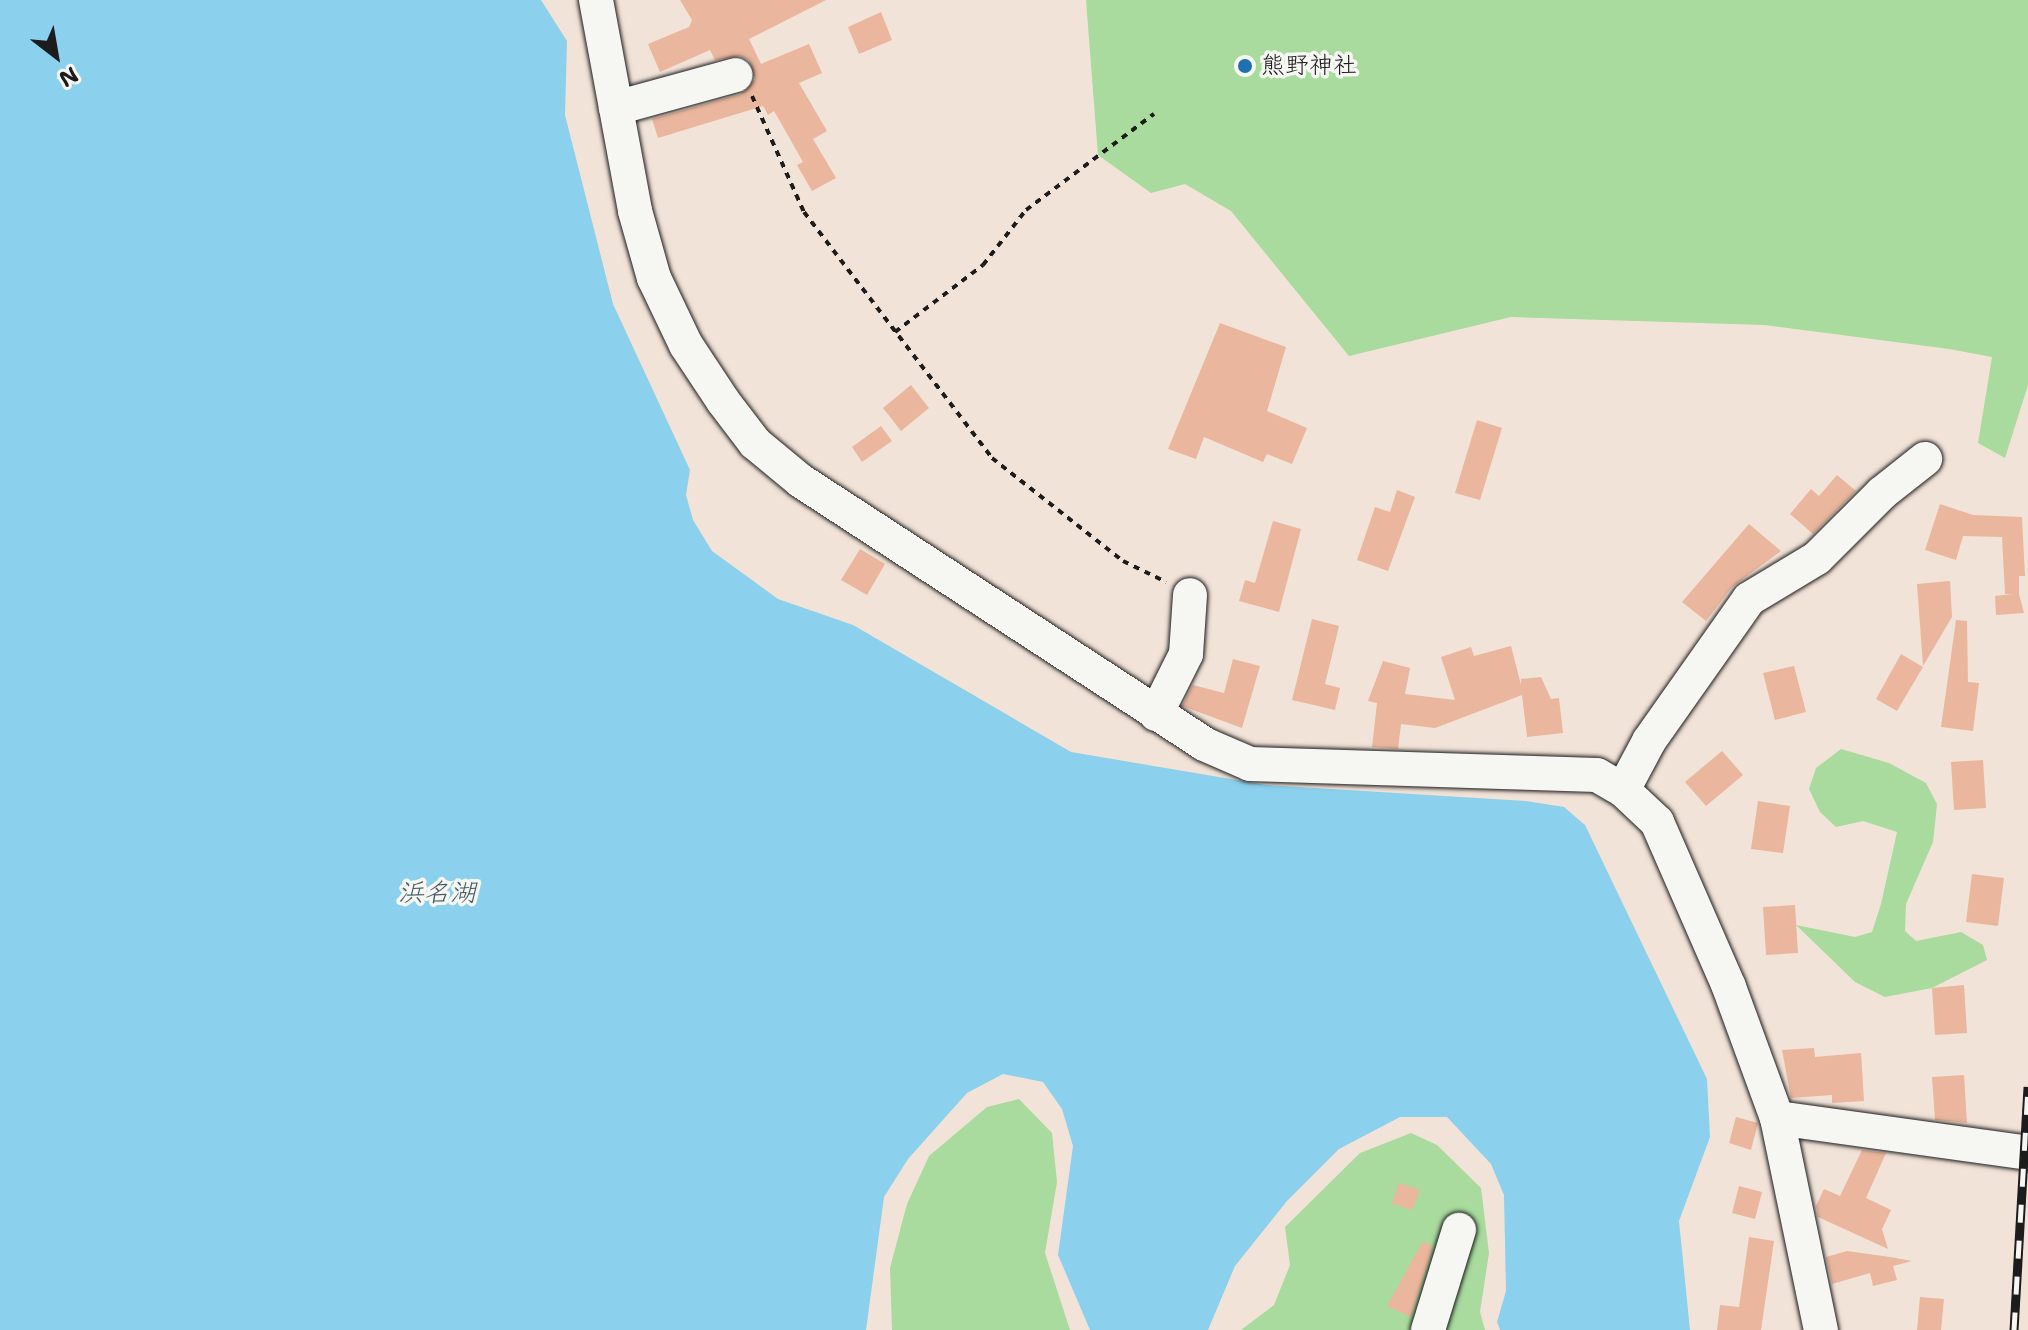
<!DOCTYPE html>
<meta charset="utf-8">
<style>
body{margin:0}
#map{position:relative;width:2028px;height:1330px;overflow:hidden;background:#f2e3d8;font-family:"Shantell Sans","Klee One",sans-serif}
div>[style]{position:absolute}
.green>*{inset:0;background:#a8db9d}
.water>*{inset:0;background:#8bd0ec}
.building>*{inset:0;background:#eab69d}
.path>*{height:4px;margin-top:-2px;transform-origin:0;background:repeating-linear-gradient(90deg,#1c1c1c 0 6px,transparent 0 12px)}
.roads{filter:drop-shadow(0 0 2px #1c1c1c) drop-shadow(0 0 2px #1c1c1c)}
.minor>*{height:34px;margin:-17px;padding:0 17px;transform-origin:17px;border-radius:17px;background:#f6f6f2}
.rail>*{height:9px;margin-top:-4.5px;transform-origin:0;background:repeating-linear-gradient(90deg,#f6f6f2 0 18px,#1c1c1c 0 36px);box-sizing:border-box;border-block:2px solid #1c1c1c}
.dots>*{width:22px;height:22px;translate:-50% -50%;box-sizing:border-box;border:4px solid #f6f6f2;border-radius:50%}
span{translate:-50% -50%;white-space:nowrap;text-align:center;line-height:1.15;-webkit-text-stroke:7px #f6f6f2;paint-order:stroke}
.poi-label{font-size:24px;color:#1c1c1c}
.left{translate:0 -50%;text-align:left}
.water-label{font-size:26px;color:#435b65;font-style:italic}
.north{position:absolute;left:16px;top:16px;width:80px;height:80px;-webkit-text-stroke:6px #f6f6f2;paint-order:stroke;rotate:149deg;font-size:22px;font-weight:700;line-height:32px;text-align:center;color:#1c1c1c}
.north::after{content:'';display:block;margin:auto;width:28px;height:36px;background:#1c1c1c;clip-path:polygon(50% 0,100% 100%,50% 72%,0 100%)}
</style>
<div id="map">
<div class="green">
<div style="clip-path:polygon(1086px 0,2028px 0,2028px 385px,2005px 458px,1978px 443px,1992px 357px,1949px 349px,1764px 325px,1511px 317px,1349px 356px,1231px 211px,1185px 184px,1151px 193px,1098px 155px)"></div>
<div style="clip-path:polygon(1841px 749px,1889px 763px,1926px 783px,1937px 804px,1933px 842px,1906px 904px,1905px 931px,1916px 941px,1961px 932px,1983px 945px,1987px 960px,1932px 988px,1885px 997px,1855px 982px,1796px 925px,1855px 937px,1872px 932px,1881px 904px,1897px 832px,1863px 821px,1836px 827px,1820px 812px,1809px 789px,1816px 768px)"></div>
<div style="clip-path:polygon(1019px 1099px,1052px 1133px,1057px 1182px,1045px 1253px,1070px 1330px,892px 1330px,890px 1268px,907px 1204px,929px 1156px,987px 1107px)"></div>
<div style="clip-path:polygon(1411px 1133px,1437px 1145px,1481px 1188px,1489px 1253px,1480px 1312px,1485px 1330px,1241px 1330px,1274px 1305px,1290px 1265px,1285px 1227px,1360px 1153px)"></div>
</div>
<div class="water">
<div style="clip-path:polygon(0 0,541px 0,567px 41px,565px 115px,613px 304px,690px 470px,686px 495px,693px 520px,712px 551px,778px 599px,853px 625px,1071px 752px,1266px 785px,1526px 801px,1564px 807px,1585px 825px,1707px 1079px,1710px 1137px,1679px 1221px,1690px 1330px,1500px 1330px,1497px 1322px,1506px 1291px,1504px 1195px,1491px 1164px,1447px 1117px,1400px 1117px,1339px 1149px,1287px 1201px,1235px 1266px,1208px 1330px,1090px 1330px,1058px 1255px,1073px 1146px,1062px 1109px,1043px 1082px,1003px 1074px,967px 1093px,908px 1159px,884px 1197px,866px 1330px,0 1330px)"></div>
</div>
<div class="building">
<div style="clip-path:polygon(680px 0,826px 0,749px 39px,761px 64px,809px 44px,822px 73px,799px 83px,827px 131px,813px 139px,836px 178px,812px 191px,797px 165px,803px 162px,774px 111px,768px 115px,763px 106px,658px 138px,652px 119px,741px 94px,755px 79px,749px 60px,740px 56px,715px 60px,710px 50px,660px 72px,648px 44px,689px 27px,692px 20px)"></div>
<div style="clip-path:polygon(881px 12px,892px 40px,859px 54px,848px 27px)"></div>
<div style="clip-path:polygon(1220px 323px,1286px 347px,1267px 411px,1307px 428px,1292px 464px,1267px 454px,1263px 462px,1204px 437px,1196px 459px,1168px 449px)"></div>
<div style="clip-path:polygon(911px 385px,929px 408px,901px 431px,883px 408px)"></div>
<div style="clip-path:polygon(1477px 420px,1502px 428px,1480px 500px,1455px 493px)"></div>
<div style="clip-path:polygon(881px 426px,892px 441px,862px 462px,852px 447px)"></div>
<div style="clip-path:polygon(1837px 475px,1856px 491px,1813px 534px,1790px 514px,1811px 489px,1819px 496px)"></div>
<div style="clip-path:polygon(1397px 490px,1415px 497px,1388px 571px,1357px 560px,1375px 507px,1390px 512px)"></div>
<div style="clip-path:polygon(1940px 504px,1973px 515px,2022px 517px,2025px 576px,2019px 576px,2019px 594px,2024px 613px,1996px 615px,1995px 596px,2013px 594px,2005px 594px,2002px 537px,1963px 536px,1956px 560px,1925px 550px)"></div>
<div style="clip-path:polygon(1273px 521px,1301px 529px,1279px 612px,1239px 601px,1245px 580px,1255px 583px)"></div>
<div style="clip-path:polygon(1749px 524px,1781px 551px,1732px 587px,1706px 621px,1682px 602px)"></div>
<div style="clip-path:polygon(860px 549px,885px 564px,867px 595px,841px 580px)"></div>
<div style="clip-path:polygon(1950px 581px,1952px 617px,1923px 666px,1917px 584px)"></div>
<div style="clip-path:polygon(1312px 619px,1339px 626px,1325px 684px,1340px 688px,1335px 710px,1292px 700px)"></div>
<div style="clip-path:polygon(1956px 620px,1967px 621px,1968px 682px,1979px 683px,1973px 731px,1941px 727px)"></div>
<div style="clip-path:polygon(1511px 646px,1521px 685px,1521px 679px,1541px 677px,1551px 699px,1559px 698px,1563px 733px,1527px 737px,1522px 695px,1435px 728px,1401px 724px,1398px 749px,1372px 747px,1377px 703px,1368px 701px,1383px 661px,1410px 668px,1405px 694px,1455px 700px,1441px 657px,1471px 647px,1474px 656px)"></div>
<div style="clip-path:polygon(1901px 654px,1923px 667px,1897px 711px,1876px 699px)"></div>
<div style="clip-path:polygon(1233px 659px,1260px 666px,1242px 728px,1182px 706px,1193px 685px,1224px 693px)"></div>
<div style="clip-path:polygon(1794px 666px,1806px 712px,1775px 720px,1763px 673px)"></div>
<div style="clip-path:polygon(1722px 751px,1743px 775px,1706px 806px,1685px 782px)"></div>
<div style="clip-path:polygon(1983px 760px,1986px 808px,1954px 810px,1951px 762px)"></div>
<div style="clip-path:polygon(1758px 801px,1790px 806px,1783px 853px,1751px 849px)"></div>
<div style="clip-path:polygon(1972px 874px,2004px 878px,1998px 926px,1966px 922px)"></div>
<div style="clip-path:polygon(1795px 905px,1798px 953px,1766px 955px,1763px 907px)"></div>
<div style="clip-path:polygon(1964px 985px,1967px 1033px,1935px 1035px,1932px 988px)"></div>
<div style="clip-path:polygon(1814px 1048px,1815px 1057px,1861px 1053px,1864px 1101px,1832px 1103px,1832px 1095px,1791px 1098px,1782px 1050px)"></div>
<div style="clip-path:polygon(1964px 1075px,1967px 1123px,1935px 1120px,1932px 1077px)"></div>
<div style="clip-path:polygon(1736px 1117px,1758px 1123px,1751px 1150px,1729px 1143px)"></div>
<div style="clip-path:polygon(1862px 1150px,1886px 1153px,1866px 1198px,1891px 1210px,1882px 1229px,1888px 1249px,1818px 1217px,1816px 1206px,1824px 1189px,1840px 1196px)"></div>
<div style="clip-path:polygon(1399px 1183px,1420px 1190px,1412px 1210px,1392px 1203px)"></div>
<div style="clip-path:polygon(1739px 1186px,1762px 1192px,1755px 1219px,1732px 1213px)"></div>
<div style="clip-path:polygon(1749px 1237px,1774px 1241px,1761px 1330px,1717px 1330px,1720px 1305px,1739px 1307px)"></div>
<div style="clip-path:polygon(1423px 1241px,1433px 1247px,1411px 1317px,1387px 1306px)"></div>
<div style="clip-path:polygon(1847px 1251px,1890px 1257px,1912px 1261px,1893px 1266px,1897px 1280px,1873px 1286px,1870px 1273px,1832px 1284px,1826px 1257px)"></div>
<div style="clip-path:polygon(1920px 1297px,1944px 1299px,1941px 1330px,1917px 1330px)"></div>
</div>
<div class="path">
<div style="left:752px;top:96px;width:127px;rotate:65.9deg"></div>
<div style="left:804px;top:212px;width:310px;rotate:52.6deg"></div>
<div style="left:992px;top:458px;width:167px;rotate:38.2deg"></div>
<div style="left:1123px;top:561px;width:48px;rotate:26deg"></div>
<div style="left:895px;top:332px;width:111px;rotate:-37.3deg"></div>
<div style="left:983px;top:265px;width:70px;rotate:-52deg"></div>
<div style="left:1026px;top:210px;width:160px;rotate:-36.9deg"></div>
</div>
<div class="roads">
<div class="minor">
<div style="left:596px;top:0;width:215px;rotate:79.5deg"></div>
<div style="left:635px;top:211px;width:70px;rotate:74.2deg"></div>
<div style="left:654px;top:278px;width:74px;rotate:64.5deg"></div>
<div style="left:686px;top:345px;width:67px;rotate:56.5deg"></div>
<div style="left:723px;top:401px;width:53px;rotate:52.7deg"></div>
<div style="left:755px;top:443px;width:60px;rotate:39.6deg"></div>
<div style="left:801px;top:481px;width:481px;rotate:33.1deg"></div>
<div style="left:1204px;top:744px;width:50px;rotate:23.5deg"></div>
<div style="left:1250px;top:764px;width:347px;rotate:1.8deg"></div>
<div style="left:1597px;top:775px;width:30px;rotate:30deg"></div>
<div style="left:1623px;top:790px;width:47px;rotate:43.3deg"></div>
<div style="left:1657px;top:822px;width:180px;rotate:66.4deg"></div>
<div style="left:1729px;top:987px;width:140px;rotate:69.9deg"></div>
<div style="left:1777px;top:1118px;width:217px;rotate:78.3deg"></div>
<div style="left:616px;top:108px;width:124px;rotate:-15.4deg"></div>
<div style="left:1156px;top:714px;width:67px;rotate:-63.4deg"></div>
<div style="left:1186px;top:654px;width:59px;rotate:-86.1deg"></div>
<div style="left:1623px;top:790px;width:55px;rotate:-62deg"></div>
<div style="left:1649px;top:741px;width:174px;rotate:-54.8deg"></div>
<div style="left:1749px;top:599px;width:79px;rotate:-31.1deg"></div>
<div style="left:1817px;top:558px;width:92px;rotate:-45deg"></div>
<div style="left:1882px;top:493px;width:55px;rotate:-38.3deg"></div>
<div style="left:1777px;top:1118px;width:253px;rotate:7.9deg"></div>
<div style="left:1428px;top:1330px;width:105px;rotate:-72.8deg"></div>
</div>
</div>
<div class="rail">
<div style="left:2014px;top:1330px;width:244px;rotate:-86.7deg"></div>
</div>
<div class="dots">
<div style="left:1245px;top:66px;background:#1f6fb2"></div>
</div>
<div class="poi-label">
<span class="left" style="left:1261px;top:66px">熊野神社</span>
</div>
<div class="water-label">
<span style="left:437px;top:892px">浜名湖</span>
</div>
<div class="north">N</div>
</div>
